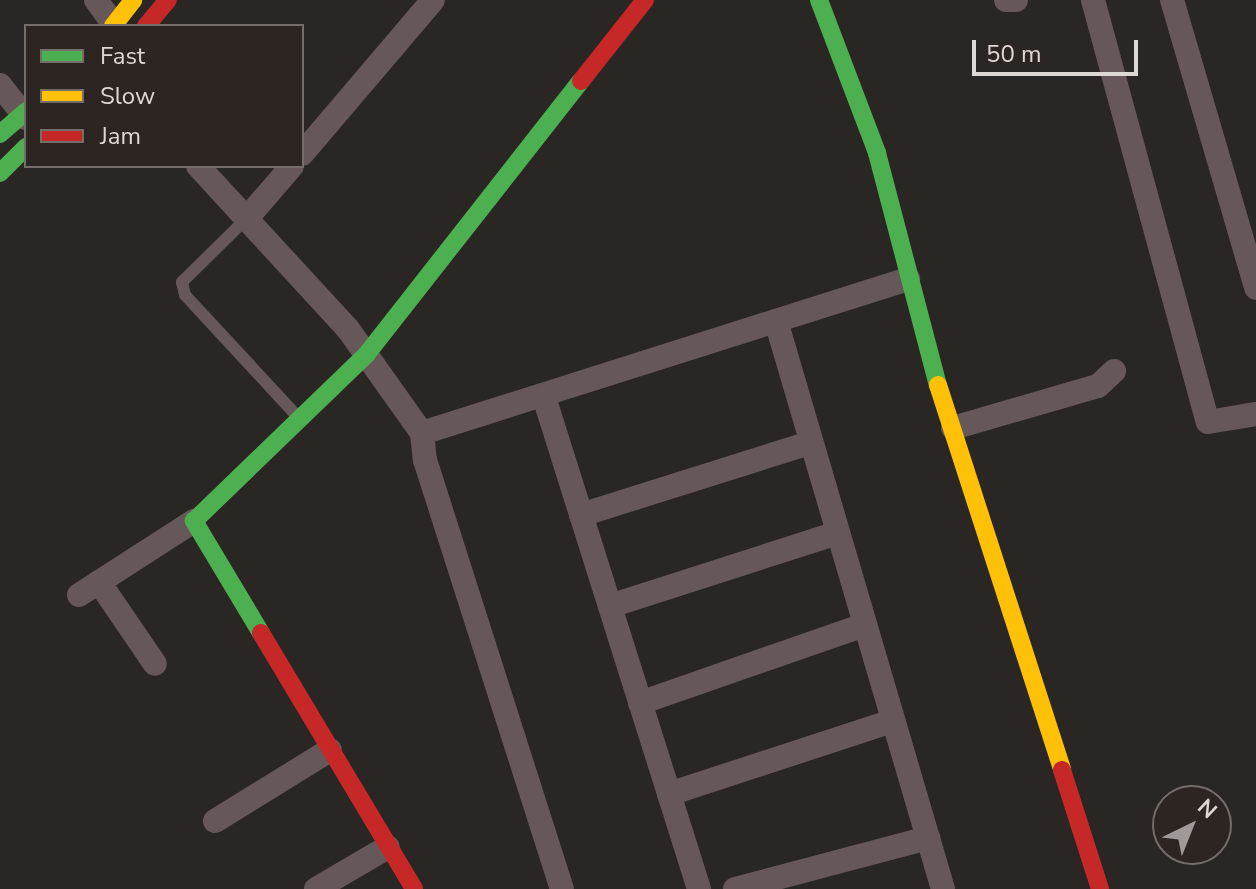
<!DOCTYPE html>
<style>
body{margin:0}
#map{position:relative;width:1256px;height:889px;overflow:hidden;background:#2a2624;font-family:"Nunito Sans",sans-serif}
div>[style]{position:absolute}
.lane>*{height:12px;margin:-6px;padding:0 6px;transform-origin:6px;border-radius:6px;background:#665858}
.street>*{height:24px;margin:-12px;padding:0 12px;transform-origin:12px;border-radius:12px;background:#665858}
.fast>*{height:18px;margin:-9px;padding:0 9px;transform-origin:9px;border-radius:9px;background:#4caf50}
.slow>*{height:18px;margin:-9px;padding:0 9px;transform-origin:9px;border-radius:9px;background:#ffc107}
.jam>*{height:18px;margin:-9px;padding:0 9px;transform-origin:9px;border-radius:9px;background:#c62828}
span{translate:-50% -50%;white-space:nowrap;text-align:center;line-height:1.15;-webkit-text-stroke:6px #2d2521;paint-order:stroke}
.legend{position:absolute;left:24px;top:24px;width:280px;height:144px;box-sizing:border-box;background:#2d2521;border:2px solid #746d69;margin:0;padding:10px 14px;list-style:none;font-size:24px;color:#ded8d5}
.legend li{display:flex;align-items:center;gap:16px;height:40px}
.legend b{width:40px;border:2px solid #746d69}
.north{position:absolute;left:1152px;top:785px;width:80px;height:80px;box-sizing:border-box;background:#2d2521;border:2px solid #746d69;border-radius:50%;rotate:43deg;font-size:22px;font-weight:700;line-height:32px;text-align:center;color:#ded8d5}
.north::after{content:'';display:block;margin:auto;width:28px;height:36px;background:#9f9a97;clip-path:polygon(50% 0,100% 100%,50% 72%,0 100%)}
.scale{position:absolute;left:972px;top:40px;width:166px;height:36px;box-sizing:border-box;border:4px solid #ded8d5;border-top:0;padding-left:10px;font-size:24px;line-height:28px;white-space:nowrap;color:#ded8d5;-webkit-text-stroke:6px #2d2521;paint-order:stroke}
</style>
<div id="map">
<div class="lane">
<div style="left:248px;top:217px;width:93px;rotate:135.4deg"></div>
<div style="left:182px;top:282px;width:13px;rotate:77deg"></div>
<div style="left:185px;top:295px;width:166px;rotate:47.2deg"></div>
</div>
<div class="street">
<div style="left:96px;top:0;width:32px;rotate:54deg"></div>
<div style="left:1006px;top:0;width:10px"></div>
<div style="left:1093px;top:0;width:437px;rotate:74.8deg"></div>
<div style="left:1208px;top:422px;width:49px;rotate:-9.5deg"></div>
<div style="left:1172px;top:0;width:300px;rotate:73.7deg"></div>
<div style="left:0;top:85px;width:42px;rotate:51.8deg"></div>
<div style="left:302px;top:154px;width:202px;rotate:-49.6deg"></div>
<div style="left:198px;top:166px;width:222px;rotate:47.4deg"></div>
<div style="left:348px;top:329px;width:128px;rotate:54.6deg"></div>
<div style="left:422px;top:433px;width:510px;rotate:-17.58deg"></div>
<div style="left:248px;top:217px;width:67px;rotate:-49.2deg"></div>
<div style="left:776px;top:321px;width:592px;rotate:73.62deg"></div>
<div style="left:544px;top:397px;width:516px;rotate:72.51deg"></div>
<div style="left:953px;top:428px;width:151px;rotate:-16.2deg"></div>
<div style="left:1098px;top:386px;width:22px;rotate:-43deg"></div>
<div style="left:422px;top:433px;width:27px;rotate:84deg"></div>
<div style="left:425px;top:460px;width:450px;rotate:72.3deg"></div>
<div style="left:581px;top:515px;width:240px;rotate:-17.5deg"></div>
<div style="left:99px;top:582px;width:99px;rotate:55.7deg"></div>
<div style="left:79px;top:595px;width:137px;rotate:-32.8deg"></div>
<div style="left:610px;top:606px;width:238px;rotate:-17.8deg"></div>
<div style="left:640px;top:703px;width:237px;rotate:-19.2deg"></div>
<div style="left:669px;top:794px;width:236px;rotate:-18.1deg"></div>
<div style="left:215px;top:821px;width:135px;rotate:-31.7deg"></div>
<div style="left:316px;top:889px;width:83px;rotate:-30.3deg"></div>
<div style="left:735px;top:889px;width:200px;rotate:-14.8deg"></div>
</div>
<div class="fast">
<div style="left:819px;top:0;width:164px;rotate:69.2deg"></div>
<div style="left:877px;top:153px;width:240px;rotate:75.3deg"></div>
<div style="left:0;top:134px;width:35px;rotate:-41deg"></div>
<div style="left:0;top:173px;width:37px;rotate:-45deg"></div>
<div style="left:261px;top:633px;width:131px;rotate:-120.9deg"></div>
<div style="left:194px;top:521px;width:239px;rotate:-44deg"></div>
<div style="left:366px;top:355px;width:348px;rotate:-51.9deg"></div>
</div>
<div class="slow">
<div style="left:113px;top:26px;width:33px;rotate:-52deg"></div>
<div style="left:938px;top:385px;width:404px;rotate:72.1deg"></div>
</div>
<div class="jam">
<div style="left:146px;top:26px;width:34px;rotate:-50deg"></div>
<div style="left:581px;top:81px;width:103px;rotate:-51.7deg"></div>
<div style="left:261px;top:633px;width:298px;rotate:59.1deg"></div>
<div style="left:1062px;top:770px;width:125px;rotate:72.3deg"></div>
</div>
<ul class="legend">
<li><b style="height:10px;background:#4caf50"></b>Fast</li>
<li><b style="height:10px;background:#ffc107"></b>Slow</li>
<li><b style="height:10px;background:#c62828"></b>Jam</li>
</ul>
<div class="north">N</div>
<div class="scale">50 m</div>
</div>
